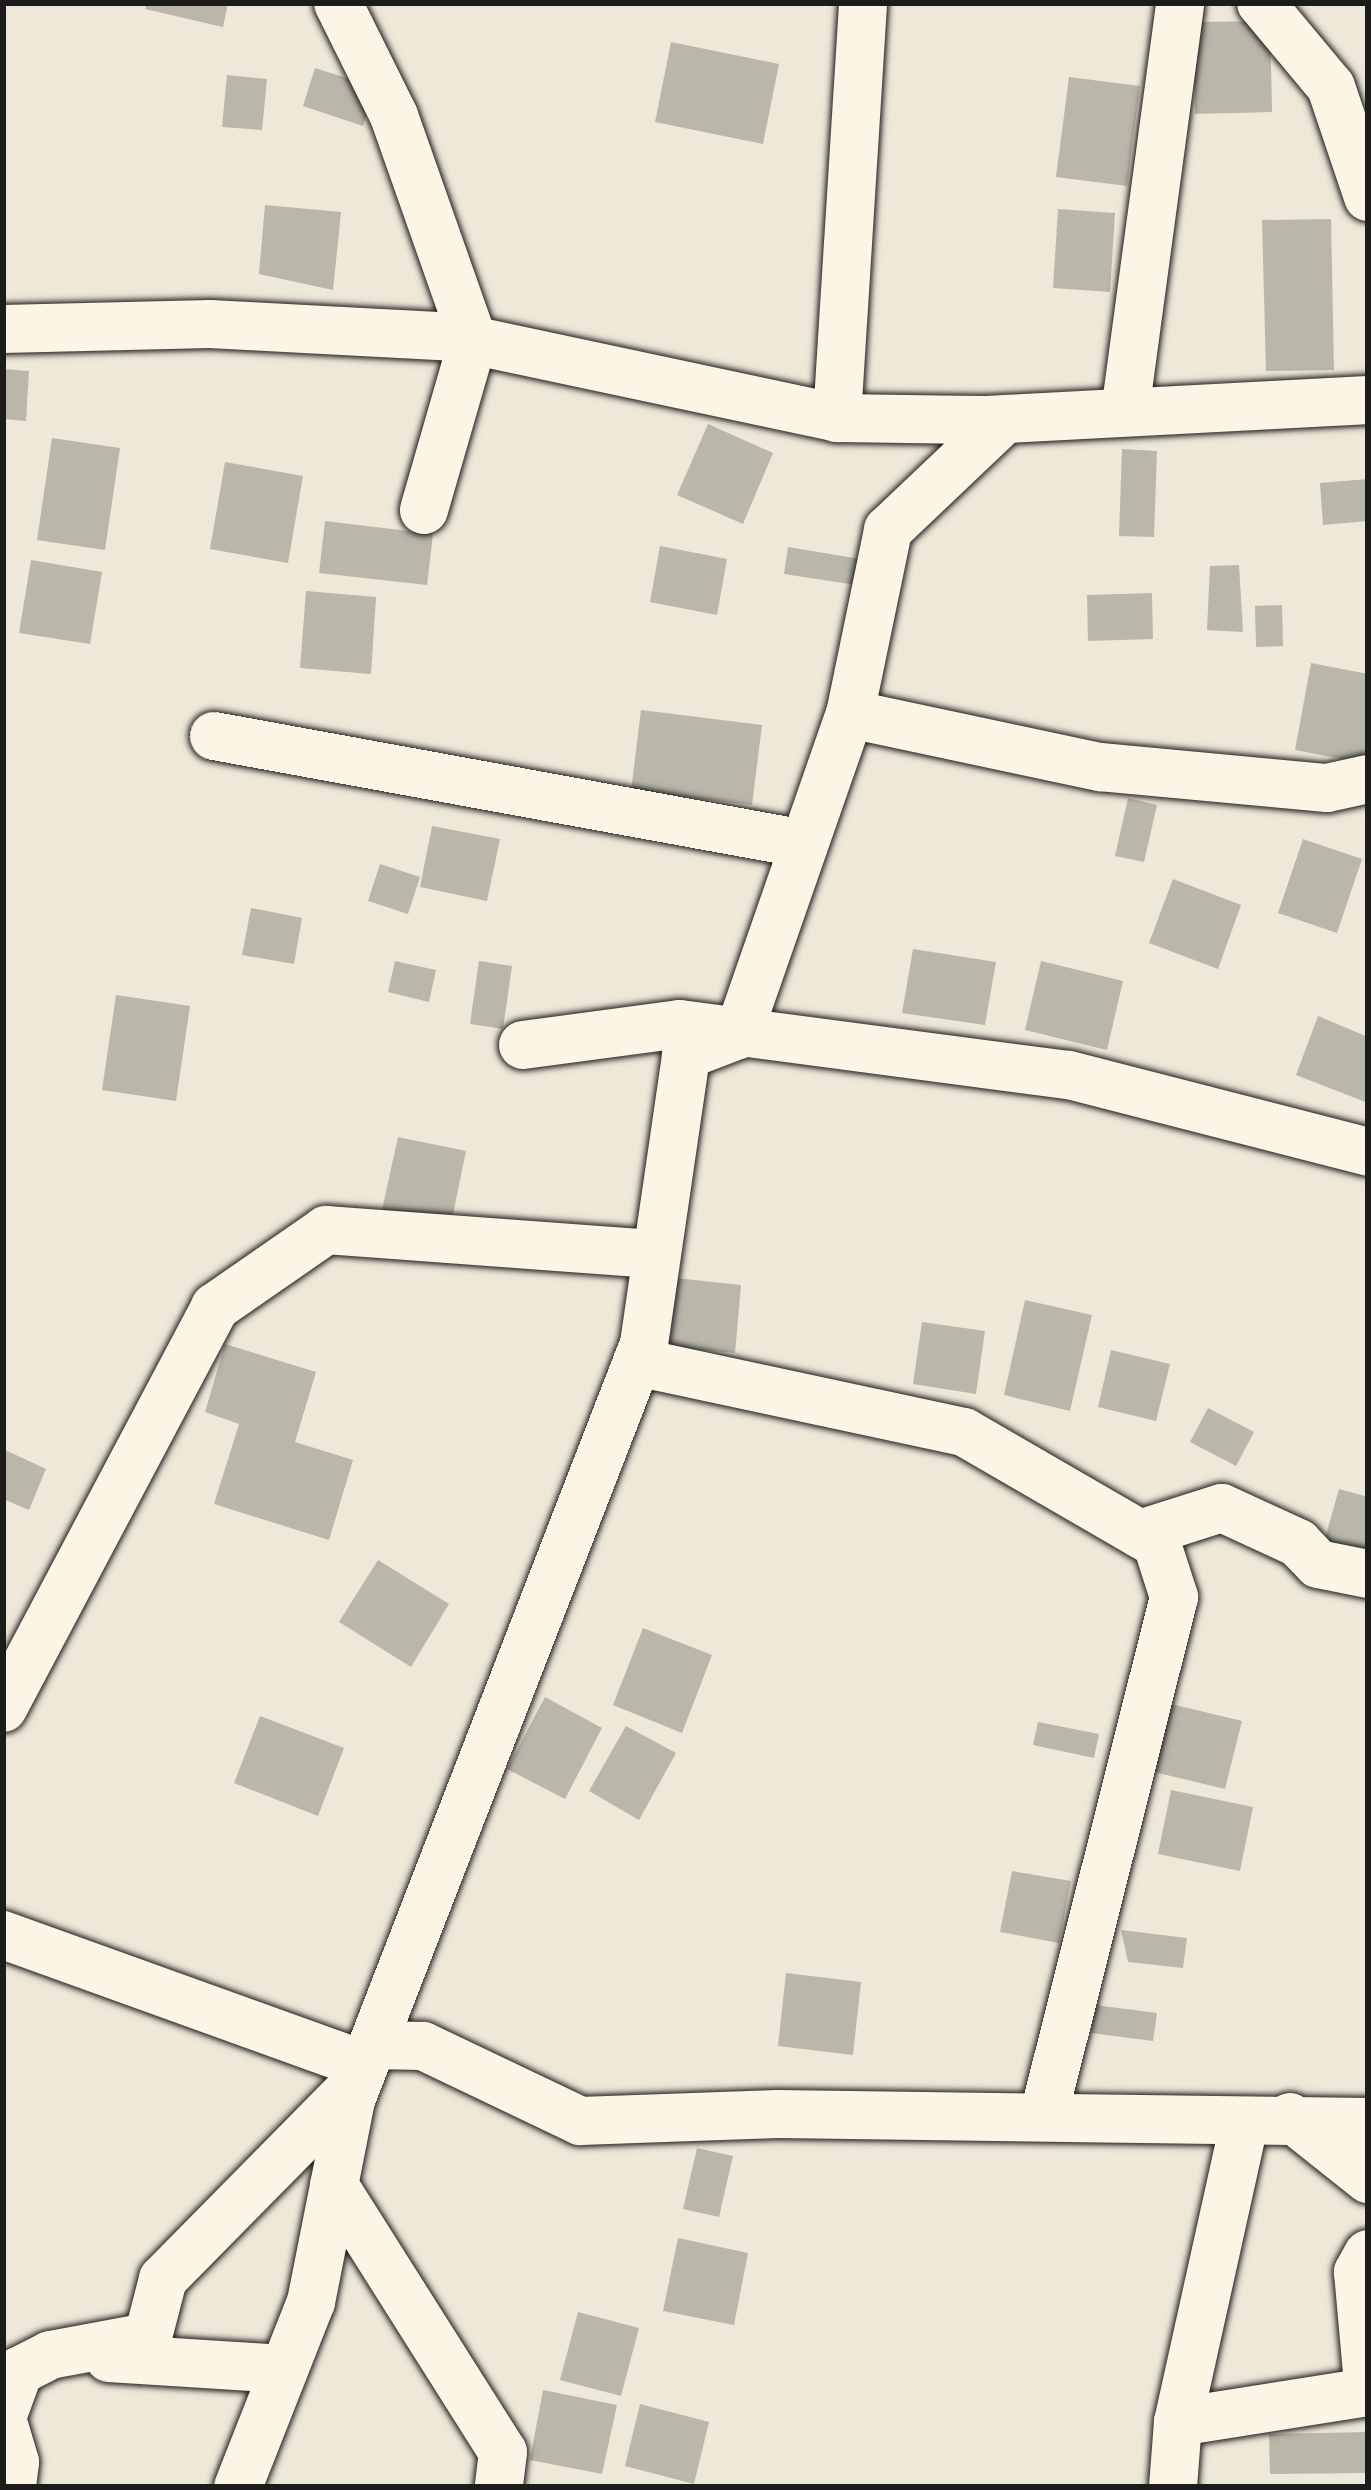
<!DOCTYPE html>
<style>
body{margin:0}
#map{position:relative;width:1371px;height:2490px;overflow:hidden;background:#eee8d9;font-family:"Comic Neue",sans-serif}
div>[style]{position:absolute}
.building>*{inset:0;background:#bab6aa}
.roads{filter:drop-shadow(0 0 3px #1c1c1c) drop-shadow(0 0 3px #1c1c1c)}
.minor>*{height:48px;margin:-24px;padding:0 24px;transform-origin:24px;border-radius:24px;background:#fcf5e5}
span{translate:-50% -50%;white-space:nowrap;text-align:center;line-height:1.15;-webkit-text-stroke:9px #fcf5e5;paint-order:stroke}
.frame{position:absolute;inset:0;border:6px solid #1c1c1c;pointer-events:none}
</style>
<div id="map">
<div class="building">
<div style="clip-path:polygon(147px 3px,228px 3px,223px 27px,145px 9px)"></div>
<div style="clip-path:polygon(1270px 21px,1272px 112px,1195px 114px,1193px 22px)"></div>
<div style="clip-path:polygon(671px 42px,779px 64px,763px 144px,655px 122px)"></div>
<div style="clip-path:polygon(315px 68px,375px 87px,363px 126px,303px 106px)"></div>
<div style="clip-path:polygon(227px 75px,267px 79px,262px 130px,222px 127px)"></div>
<div style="clip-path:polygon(1069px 77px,1140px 86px,1127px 186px,1056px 177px)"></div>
<div style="clip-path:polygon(265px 205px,341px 212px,333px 290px,259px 274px)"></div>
<div style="clip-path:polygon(1058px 209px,1115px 213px,1110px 292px,1053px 288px)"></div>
<div style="clip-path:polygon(1331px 219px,1334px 370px,1266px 371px,1262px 220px)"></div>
<div style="clip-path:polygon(3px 369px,29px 371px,26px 421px,3px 419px)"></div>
<div style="clip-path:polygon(708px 424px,773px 453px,743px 524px,677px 495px)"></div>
<div style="clip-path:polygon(52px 438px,120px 448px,105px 550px,37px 540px)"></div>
<div style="clip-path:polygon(1122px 449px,1157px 451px,1154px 537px,1119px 536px)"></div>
<div style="clip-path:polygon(225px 462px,303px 476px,288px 563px,210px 549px)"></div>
<div style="clip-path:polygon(1368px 479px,1368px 521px,1323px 525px,1320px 483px)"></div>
<div style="clip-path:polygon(325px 521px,433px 534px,427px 585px,319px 573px)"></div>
<div style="clip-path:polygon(660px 546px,727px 559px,717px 615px,650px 602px)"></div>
<div style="clip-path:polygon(788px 547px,866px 560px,863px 586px,784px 574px)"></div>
<div style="clip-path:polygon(31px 560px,102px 572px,90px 644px,19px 633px)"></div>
<div style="clip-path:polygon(1239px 565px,1243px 632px,1207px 630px,1210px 566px)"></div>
<div style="clip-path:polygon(306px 591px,376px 597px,371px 674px,300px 668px)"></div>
<div style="clip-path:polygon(1152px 593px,1153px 639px,1088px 641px,1087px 595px)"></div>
<div style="clip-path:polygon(1282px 605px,1283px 646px,1256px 647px,1255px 606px)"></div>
<div style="clip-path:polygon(1311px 663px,1368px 674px,1368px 764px,1295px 750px)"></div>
<div style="clip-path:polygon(641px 710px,762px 725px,752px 805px,631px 791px)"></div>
<div style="clip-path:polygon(1128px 798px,1157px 805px,1144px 862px,1115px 856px)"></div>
<div style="clip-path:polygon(432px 826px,500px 839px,487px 901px,420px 887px)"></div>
<div style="clip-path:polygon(1303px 839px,1362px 859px,1337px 933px,1278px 913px)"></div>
<div style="clip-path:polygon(380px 864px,420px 877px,408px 914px,368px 901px)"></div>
<div style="clip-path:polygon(1173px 879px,1241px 905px,1218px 969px,1149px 943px)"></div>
<div style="clip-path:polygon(251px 908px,302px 918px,294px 964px,242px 955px)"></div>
<div style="clip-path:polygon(913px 949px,996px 962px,985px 1025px,902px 1013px)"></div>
<div style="clip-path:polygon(395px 961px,436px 970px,429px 1002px,388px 992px)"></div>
<div style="clip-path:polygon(479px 961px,512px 966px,503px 1029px,470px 1024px)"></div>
<div style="clip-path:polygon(1041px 961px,1123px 981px,1107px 1050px,1025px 1030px)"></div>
<div style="clip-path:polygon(116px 995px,190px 1006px,176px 1101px,102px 1090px)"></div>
<div style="clip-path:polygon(1318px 1016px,1368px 1037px,1368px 1103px,1296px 1075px)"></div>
<div style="clip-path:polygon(398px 1137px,466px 1151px,451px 1224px,382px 1210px)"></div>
<div style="clip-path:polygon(676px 1278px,741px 1285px,735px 1353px,669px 1347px)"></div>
<div style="clip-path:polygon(1025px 1300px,1092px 1315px,1070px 1411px,1004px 1395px)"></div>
<div style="clip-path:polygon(922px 1322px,985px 1331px,976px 1394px,913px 1384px)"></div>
<div style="clip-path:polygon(225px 1344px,316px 1372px,295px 1442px,353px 1460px,329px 1540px,214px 1504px,239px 1424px,205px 1412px)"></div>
<div style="clip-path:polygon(1111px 1350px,1170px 1364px,1156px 1421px,1098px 1407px)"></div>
<div style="clip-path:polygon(1208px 1408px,1254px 1432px,1236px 1466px,1190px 1442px)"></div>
<div style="clip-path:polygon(3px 1449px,46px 1469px,29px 1510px,3px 1499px)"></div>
<div style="clip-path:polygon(1339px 1489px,1368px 1497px,1368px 1562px,1322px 1549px)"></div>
<div style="clip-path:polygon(378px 1560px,449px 1604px,411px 1667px,339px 1622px)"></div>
<div style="clip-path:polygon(643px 1628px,712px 1655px,682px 1733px,613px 1705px)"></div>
<div style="clip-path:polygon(545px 1697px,602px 1728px,565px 1799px,507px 1769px)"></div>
<div style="clip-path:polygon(1167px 1703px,1242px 1721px,1225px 1789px,1150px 1771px)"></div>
<div style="clip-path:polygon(260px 1716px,344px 1748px,318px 1816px,234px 1783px)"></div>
<div style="clip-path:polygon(1038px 1722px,1099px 1734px,1094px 1758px,1033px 1745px)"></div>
<div style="clip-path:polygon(626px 1726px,676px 1753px,639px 1820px,589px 1791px)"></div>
<div style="clip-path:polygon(1171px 1790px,1253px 1807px,1240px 1871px,1158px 1854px)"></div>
<div style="clip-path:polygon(1012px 1871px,1071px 1881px,1059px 1943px,1000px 1932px)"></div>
<div style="clip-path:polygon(1121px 1930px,1187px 1938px,1183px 1968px,1128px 1962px)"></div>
<div style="clip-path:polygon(786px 1973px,861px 1982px,853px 2055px,778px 2046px)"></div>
<div style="clip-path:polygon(1095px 2005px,1157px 2013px,1153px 2041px,1091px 2033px)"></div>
<div style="clip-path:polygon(697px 2148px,733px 2156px,719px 2217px,683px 2209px)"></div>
<div style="clip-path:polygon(678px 2238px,748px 2253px,734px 2325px,663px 2311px)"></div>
<div style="clip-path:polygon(578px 2312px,639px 2328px,621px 2396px,560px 2380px)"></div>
<div style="clip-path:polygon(543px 2390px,617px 2405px,602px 2474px,530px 2460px)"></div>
<div style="clip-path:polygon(640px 2404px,709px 2422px,694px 2484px,625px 2466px)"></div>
<div style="clip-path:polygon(1368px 2432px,1368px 2473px,1270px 2474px,1269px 2434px)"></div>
</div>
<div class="roads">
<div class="minor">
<div style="left:338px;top:3px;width:126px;rotate:63.6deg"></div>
<div style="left:394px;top:116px;width:238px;rotate:70.6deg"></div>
<div style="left:473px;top:340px;width:177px;rotate:106.1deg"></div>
<div style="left:1261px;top:3px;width:109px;rotate:50.2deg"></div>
<div style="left:1331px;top:87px;width:116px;rotate:71.4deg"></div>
<div style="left:3px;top:329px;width:207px;rotate:-1.4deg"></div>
<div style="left:210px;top:324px;width:247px;rotate:3deg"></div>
<div style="left:457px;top:337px;width:389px;rotate:12deg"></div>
<div style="left:837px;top:418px;width:150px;rotate:0.8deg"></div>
<div style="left:987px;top:420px;width:382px;rotate:-3deg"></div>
<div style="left:1125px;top:412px;width:413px;rotate:-82.3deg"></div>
<div style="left:837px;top:418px;width:416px;rotate:-86.4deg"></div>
<div style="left:850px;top:714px;width:256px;rotate:12deg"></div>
<div style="left:1100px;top:767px;width:228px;rotate:5.3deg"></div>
<div style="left:1327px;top:788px;width:42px;rotate:-12.4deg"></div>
<div style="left:214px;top:736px;width:600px;rotate:10.37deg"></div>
<div style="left:523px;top:1045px;width:158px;rotate:-7.6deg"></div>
<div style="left:680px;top:1024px;width:392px;rotate:7.5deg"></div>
<div style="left:1069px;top:1075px;width:309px;rotate:14.4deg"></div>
<div style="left:637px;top:1362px;width:334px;rotate:12.1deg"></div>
<div style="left:964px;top:1432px;width:223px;rotate:30.1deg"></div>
<div style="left:1157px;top:1544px;width:56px;rotate:72.2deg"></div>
<div style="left:1174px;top:1597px;width:533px;rotate:104.11deg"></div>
<div style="left:1140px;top:1534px;width:86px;rotate:-17.6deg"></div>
<div style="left:1222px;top:1508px;width:84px;rotate:24.7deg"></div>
<div style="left:1298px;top:1543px;width:29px;rotate:46deg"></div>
<div style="left:1318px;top:1564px;width:51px;rotate:11.3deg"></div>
<div style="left:3px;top:1708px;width:454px;rotate:-62.1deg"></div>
<div style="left:215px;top:1307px;width:135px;rotate:-34.7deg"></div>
<div style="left:326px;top:1230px;width:331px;rotate:4.2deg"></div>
<div style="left:3px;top:1935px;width:384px;rotate:19.8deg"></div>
<div style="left:372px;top:2045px;width:51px;rotate:1.1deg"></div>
<div style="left:423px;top:2046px;width:174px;rotate:25.5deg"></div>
<div style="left:580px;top:2121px;width:198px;rotate:-2deg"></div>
<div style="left:778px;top:2114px;width:590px;rotate:0.78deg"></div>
<div style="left:1290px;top:2117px;width:100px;rotate:38.5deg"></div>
<div style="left:334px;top:2185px;width:316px;rotate:57.7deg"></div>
<div style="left:503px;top:2452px;width:35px;rotate:97deg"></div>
<div style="left:1368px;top:2254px;width:21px;rotate:119deg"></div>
<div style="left:1358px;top:2272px;width:112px;rotate:84.9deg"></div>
<div style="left:109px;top:2358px;width:175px;rotate:3.6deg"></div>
<div style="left:3px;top:2415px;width:47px;rotate:-70deg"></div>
<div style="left:19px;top:2371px;width:35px;rotate:-27deg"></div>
<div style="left:50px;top:2355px;width:100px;rotate:-10.4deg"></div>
<div style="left:148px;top:2337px;width:60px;rotate:-75.5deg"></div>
<div style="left:163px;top:2279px;width:275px;rotate:-45.4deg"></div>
<div style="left:3px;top:2422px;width:42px;rotate:73.3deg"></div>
<div style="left:15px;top:2462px;width:25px;rotate:97deg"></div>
<div style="left:1178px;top:2422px;width:192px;rotate:-9deg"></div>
<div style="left:238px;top:2487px;width:199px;rotate:-68.5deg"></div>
<div style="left:311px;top:2302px;width:206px;rotate:-78.8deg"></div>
<div style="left:351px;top:2100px;width:811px;rotate:-68.82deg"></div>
<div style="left:644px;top:1344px;width:292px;rotate:-81.7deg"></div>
<div style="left:686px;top:1055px;width:56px;rotate:-21deg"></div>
<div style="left:738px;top:1035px;width:340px;rotate:-70.8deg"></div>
<div style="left:850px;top:714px;width:188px;rotate:-78.3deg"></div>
<div style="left:888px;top:530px;width:161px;rotate:-43.5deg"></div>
<div style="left:1173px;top:2487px;width:65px;rotate:-85.6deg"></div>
<div style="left:1178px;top:2422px;width:299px;rotate:-77.5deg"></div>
</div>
</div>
<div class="frame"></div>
</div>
